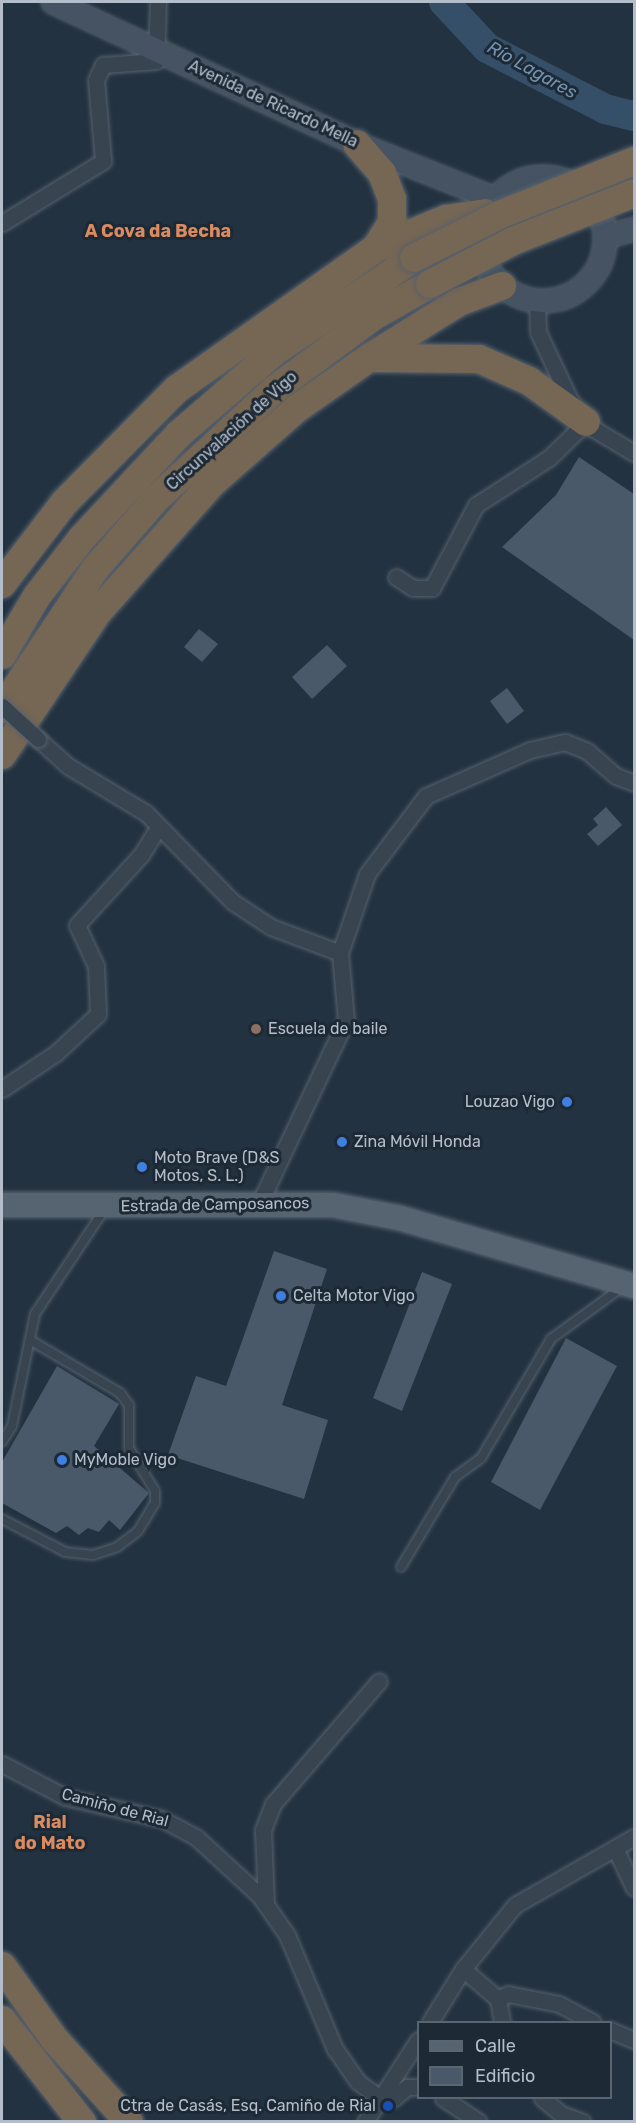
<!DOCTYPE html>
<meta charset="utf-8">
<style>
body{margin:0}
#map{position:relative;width:636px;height:2123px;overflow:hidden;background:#233240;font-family:Rubik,sans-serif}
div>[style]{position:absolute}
.river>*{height:30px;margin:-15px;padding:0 15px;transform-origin:15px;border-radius:15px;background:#364f68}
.building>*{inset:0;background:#495969}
.roads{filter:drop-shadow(0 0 2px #56616e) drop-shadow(0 0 2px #56616e)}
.lane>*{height:8px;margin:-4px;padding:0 4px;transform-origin:4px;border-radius:4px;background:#384450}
.street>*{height:15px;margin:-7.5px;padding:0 7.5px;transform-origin:7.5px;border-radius:7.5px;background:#384450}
.secondary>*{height:22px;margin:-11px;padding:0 11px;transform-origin:11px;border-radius:11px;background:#455363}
.secondary>.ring{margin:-11px;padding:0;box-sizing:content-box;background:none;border:22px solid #455363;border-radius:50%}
.primary>*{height:24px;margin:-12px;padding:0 12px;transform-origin:12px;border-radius:12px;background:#566370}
.highway>*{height:28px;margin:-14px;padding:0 14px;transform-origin:14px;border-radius:14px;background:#766654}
.bridges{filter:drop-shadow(0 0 2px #56616e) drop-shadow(0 0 2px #56616e)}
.street-bridge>*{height:15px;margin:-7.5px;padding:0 7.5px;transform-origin:7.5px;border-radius:7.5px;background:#384450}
.highway-bridge>*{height:28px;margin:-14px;padding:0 14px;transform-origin:14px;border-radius:14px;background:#766654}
.dots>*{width:16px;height:16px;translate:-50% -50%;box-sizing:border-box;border:3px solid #1d2935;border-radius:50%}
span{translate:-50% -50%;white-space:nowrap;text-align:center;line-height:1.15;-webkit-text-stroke:6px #1d2935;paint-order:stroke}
.street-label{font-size:16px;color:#b4becb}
.poi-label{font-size:16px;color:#b4becb}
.left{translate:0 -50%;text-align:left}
.right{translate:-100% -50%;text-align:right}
.water-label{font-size:18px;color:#7292af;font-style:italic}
.neighbourhood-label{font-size:18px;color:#da8b5f;font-weight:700}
.frame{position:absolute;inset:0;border:3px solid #b4becb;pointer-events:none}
.legend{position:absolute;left:417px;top:2021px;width:195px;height:78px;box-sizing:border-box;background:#1d2935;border:2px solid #596571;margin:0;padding:8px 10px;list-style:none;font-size:18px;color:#b4becb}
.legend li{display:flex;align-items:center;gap:12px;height:30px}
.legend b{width:30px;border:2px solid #596571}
</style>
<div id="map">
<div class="river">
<div style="left:444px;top:2px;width:63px;rotate:46.9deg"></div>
<div style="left:487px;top:48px;width:133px;rotate:27.3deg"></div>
<div style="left:605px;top:109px;width:30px;rotate:14deg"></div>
</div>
<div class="building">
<div style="clip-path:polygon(579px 457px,634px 494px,634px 640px,502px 547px,556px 495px)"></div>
<div style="clip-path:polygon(199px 629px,218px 644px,202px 662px,184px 647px)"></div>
<div style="clip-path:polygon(327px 645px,347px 666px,312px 699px,292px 677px)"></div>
<div style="clip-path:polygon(507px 688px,524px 711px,507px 724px,490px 701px)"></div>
<div style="clip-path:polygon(606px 807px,622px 825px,598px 846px,587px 834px,598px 825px,593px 819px)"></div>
<div style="clip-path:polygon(274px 1251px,327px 1269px,282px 1405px,328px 1420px,304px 1499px,168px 1455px,196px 1376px,226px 1386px)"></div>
<div style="clip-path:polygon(422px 1272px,452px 1284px,402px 1411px,373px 1398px)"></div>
<div style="clip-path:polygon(566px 1338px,617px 1366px,540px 1510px,491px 1482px)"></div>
<div style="clip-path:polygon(57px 1366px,119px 1404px,94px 1446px,149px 1493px,120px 1530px,109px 1520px,99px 1532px,88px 1528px,79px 1535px,67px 1526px,56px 1533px,2px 1503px,2px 1462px)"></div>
</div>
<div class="roads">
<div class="lane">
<div style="left:2px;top:1442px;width:19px;rotate:-58deg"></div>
<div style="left:12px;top:1426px;width:114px;rotate:-78.4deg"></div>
<div style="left:35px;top:1314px;width:125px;rotate:-56.4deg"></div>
<div style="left:2px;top:1519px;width:71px;rotate:27.6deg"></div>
<div style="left:65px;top:1552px;width:28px;rotate:6deg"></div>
<div style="left:93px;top:1555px;width:25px;rotate:-18deg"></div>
<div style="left:117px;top:1547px;width:26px;rotate:-37deg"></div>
<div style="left:138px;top:1531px;width:33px;rotate:-59deg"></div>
<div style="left:155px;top:1503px;width:12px;rotate:-90deg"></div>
<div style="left:155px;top:1491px;width:50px;rotate:-121.2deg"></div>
<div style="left:129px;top:1448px;width:43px;rotate:-90deg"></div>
<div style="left:129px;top:1405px;width:15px;rotate:-127deg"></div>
<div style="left:120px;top:1393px;width:104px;rotate:-149.5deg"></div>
<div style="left:401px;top:1567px;width:105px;rotate:-59deg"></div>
<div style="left:455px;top:1477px;width:32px;rotate:-36deg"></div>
<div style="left:481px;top:1458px;width:138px;rotate:-59.5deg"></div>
<div style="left:551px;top:1339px;width:87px;rotate:-36.1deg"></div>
</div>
<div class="street">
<div style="left:2px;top:223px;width:119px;rotate:-31.5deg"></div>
<div style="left:103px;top:161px;width:81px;rotate:-94.9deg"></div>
<div style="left:96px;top:80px;width:17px;rotate:-65deg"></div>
<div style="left:103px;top:65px;width:53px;rotate:-4.3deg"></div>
<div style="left:156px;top:61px;width:59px;rotate:-88.1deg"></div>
<div style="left:537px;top:302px;width:30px;rotate:88deg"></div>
<div style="left:538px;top:332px;width:75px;rotate:64.8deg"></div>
<div style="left:570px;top:400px;width:38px;rotate:50deg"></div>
<div style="left:594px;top:429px;width:47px;rotate:31deg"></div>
<div style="left:396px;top:577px;width:20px;rotate:33deg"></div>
<div style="left:413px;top:588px;width:19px"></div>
<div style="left:432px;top:588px;width:94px;rotate:-62.1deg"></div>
<div style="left:476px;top:505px;width:87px;rotate:-32.8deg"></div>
<div style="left:549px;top:458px;width:52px;rotate:-44.2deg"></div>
<div style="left:38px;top:739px;width:40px;rotate:42deg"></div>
<div style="left:68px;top:766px;width:91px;rotate:31.1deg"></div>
<div style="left:146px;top:813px;width:124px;rotate:45.7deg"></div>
<div style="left:233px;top:902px;width:45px;rotate:33.3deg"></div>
<div style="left:271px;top:927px;width:74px;rotate:20.6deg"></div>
<div style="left:340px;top:953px;width:67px;rotate:84.9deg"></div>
<div style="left:346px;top:1020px;width:201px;rotate:115.3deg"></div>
<div style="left:340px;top:953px;width:83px;rotate:-71.1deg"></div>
<div style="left:367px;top:874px;width:98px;rotate:-52.9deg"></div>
<div style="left:426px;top:796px;width:114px;rotate:-23.9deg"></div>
<div style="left:530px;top:750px;width:36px;rotate:-13deg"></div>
<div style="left:565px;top:742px;width:24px;rotate:22deg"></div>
<div style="left:587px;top:751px;width:38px;rotate:41deg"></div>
<div style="left:616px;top:776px;width:19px;rotate:21deg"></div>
<div style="left:2px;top:1089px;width:65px;rotate:-33.7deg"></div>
<div style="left:56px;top:1053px;width:57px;rotate:-42.9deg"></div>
<div style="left:98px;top:1014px;width:48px;rotate:-92.4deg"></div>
<div style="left:96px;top:966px;width:45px;rotate:-114.9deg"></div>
<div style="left:77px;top:925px;width:95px;rotate:-47.6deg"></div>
<div style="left:141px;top:855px;width:31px;rotate:-58deg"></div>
<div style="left:2px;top:1764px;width:71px;rotate:27.6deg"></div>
<div style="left:65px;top:1797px;width:99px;rotate:12.8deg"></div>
<div style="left:162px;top:1819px;width:40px;rotate:28deg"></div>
<div style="left:197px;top:1838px;width:84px;rotate:42.6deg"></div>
<div style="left:259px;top:1895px;width:49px;rotate:55deg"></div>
<div style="left:287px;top:1935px;width:124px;rotate:67.2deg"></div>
<div style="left:335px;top:2049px;width:40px;rotate:55.1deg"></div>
<div style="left:358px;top:2082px;width:26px;rotate:36deg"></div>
<div style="left:379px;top:2097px;width:15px;rotate:4deg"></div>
<div style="left:394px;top:2098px;width:17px;rotate:-40deg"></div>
<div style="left:407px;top:2087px;width:11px"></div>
<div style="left:615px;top:1848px;width:44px;rotate:64.6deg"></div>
<div style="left:266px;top:1904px;width:74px;rotate:-92.3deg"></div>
<div style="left:263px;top:1830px;width:28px;rotate:-69deg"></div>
<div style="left:273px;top:1804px;width:162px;rotate:-49.2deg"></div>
<div style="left:463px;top:1969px;width:46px;rotate:40.6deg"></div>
<div style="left:498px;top:1999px;width:23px;rotate:80deg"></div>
<div style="left:498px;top:1999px;width:11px;rotate:-27deg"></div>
<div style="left:508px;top:1994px;width:52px;rotate:11.1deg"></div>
<div style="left:559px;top:2004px;width:38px;rotate:28deg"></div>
<div style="left:430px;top:2022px;width:62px;rotate:-58.1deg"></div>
<div style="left:463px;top:1969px;width:82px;rotate:-50.9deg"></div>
<div style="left:515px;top:1905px;width:137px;rotate:-29.7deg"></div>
<div style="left:610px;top:2030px;width:26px;rotate:23deg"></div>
<div style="left:443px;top:2098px;width:43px;rotate:33.7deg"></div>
<div style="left:542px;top:2098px;width:25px;rotate:40deg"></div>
<div style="left:561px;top:2114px;width:23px;rotate:20deg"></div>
<div style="left:365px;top:2122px;width:98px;rotate:-57.1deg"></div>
</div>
<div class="secondary">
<div style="left:53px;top:2px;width:336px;rotate:25deg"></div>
<div style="left:357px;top:144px;width:149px;rotate:21.7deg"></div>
<div class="ring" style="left:481px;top:177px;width:102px;height:102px"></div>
<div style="left:606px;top:237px;width:29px;rotate:-16deg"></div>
</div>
<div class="primary">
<div style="left:2px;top:1205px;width:331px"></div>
<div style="left:333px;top:1205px;width:68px;rotate:11deg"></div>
<div style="left:400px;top:1218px;width:244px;rotate:16.2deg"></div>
</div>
<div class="highway">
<div style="left:376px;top:248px;width:76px;rotate:-22.5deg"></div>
<div style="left:446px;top:219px;width:40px;rotate:-8.5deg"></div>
<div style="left:369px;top:358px;width:110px;rotate:0.5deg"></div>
<div style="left:479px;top:359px;width:55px;rotate:23.7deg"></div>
<div style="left:529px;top:381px;width:70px;rotate:35.7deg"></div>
<div style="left:2px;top:584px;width:103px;rotate:-52.5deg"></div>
<div style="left:65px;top:502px;width:159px;rotate:-45.3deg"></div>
<div style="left:177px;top:389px;width:244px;rotate:-35.3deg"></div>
<div style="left:376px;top:248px;width:31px;rotate:-58deg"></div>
<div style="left:392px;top:222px;width:23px;rotate:-90deg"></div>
<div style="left:392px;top:199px;width:28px;rotate:-111deg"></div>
<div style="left:382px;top:173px;width:38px;rotate:-131deg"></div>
<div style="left:2px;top:655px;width:69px;rotate:-59.3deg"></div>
<div style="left:37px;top:596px;width:73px;rotate:-52.2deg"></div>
<div style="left:82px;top:538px;width:142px;rotate:-47deg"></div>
<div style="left:179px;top:434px;width:127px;rotate:-40.8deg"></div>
<div style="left:275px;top:351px;width:167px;rotate:-33.8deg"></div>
<div style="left:2px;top:709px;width:168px;rotate:-56.4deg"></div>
<div style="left:95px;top:569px;width:94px;rotate:-48.9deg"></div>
<div style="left:157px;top:498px;width:161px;rotate:-42.7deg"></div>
<div style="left:275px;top:389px;width:123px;rotate:-36.4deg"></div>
<div style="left:374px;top:316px;width:64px;rotate:-29.7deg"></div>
<div style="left:2px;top:755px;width:171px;rotate:-56.2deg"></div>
<div style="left:97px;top:613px;width:172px;rotate:-48.5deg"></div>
<div style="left:211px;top:484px;width:113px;rotate:-41.4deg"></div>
<div style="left:296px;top:409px;width:89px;rotate:-34.9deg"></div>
<div style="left:369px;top:358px;width:106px;rotate:-31.9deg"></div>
<div style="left:459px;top:302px;width:46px;rotate:-20.4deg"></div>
<div style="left:2px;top:1966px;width:91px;rotate:54.4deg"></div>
<div style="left:55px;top:2040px;width:110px;rotate:47.9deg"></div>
<div style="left:2px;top:2020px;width:130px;rotate:51.9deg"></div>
</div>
</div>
<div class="bridges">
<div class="street-bridge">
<div style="left:2px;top:706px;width:49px;rotate:42.5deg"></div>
</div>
<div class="highway-bridge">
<div style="left:414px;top:258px;width:95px;rotate:-26.8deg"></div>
<div style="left:499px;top:215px;width:145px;rotate:-21.8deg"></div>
<div style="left:430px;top:284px;width:93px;rotate:-27.4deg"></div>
<div style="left:513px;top:241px;width:130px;rotate:-21.6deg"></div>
</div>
</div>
<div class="dots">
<div style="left:256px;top:1029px;background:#8d6e63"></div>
<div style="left:567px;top:1102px;background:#3f7fe0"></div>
<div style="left:342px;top:1142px;background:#3f7fe0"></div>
<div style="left:142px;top:1167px;background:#3f7fe0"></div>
<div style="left:281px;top:1296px;background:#3f7fe0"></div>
<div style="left:62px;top:1460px;background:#3f7fe0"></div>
<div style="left:388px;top:2106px;background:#1a4fb4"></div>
</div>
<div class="street-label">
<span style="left:273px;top:104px;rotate:25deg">Avenida de Ricardo Mella</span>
<span style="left:232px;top:431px;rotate:-42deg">Circunvalación de Vigo</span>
<span style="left:215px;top:1205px;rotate:-1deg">Estrada de Camposancos</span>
<span style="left:115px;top:1808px;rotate:15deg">Camiño de Rial</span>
</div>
<div class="poi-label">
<span class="left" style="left:268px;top:1029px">Escuela de baile</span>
<span class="right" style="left:555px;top:1102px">Louzao Vigo</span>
<span class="left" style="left:354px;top:1142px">Zina Móvil Honda</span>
<span class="left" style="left:154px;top:1167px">Moto Brave (D&amp;S<br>Motos, S. L.)</span>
<span class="left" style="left:293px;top:1296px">Celta Motor Vigo</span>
<span class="left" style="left:74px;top:1460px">MyMoble Vigo</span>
<span class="right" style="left:376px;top:2106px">Ctra de Casás, Esq. Camiño de Rial</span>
</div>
<div class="water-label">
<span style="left:532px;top:70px;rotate:29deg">Río Lagares</span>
</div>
<div class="neighbourhood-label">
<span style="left:158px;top:231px">A Cova da Becha</span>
<span style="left:50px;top:1833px">Rial<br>do Mato</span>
</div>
<div class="frame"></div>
<ul class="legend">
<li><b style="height:8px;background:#566370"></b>Calle</li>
<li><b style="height:16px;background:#495969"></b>Edificio</li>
</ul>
</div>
